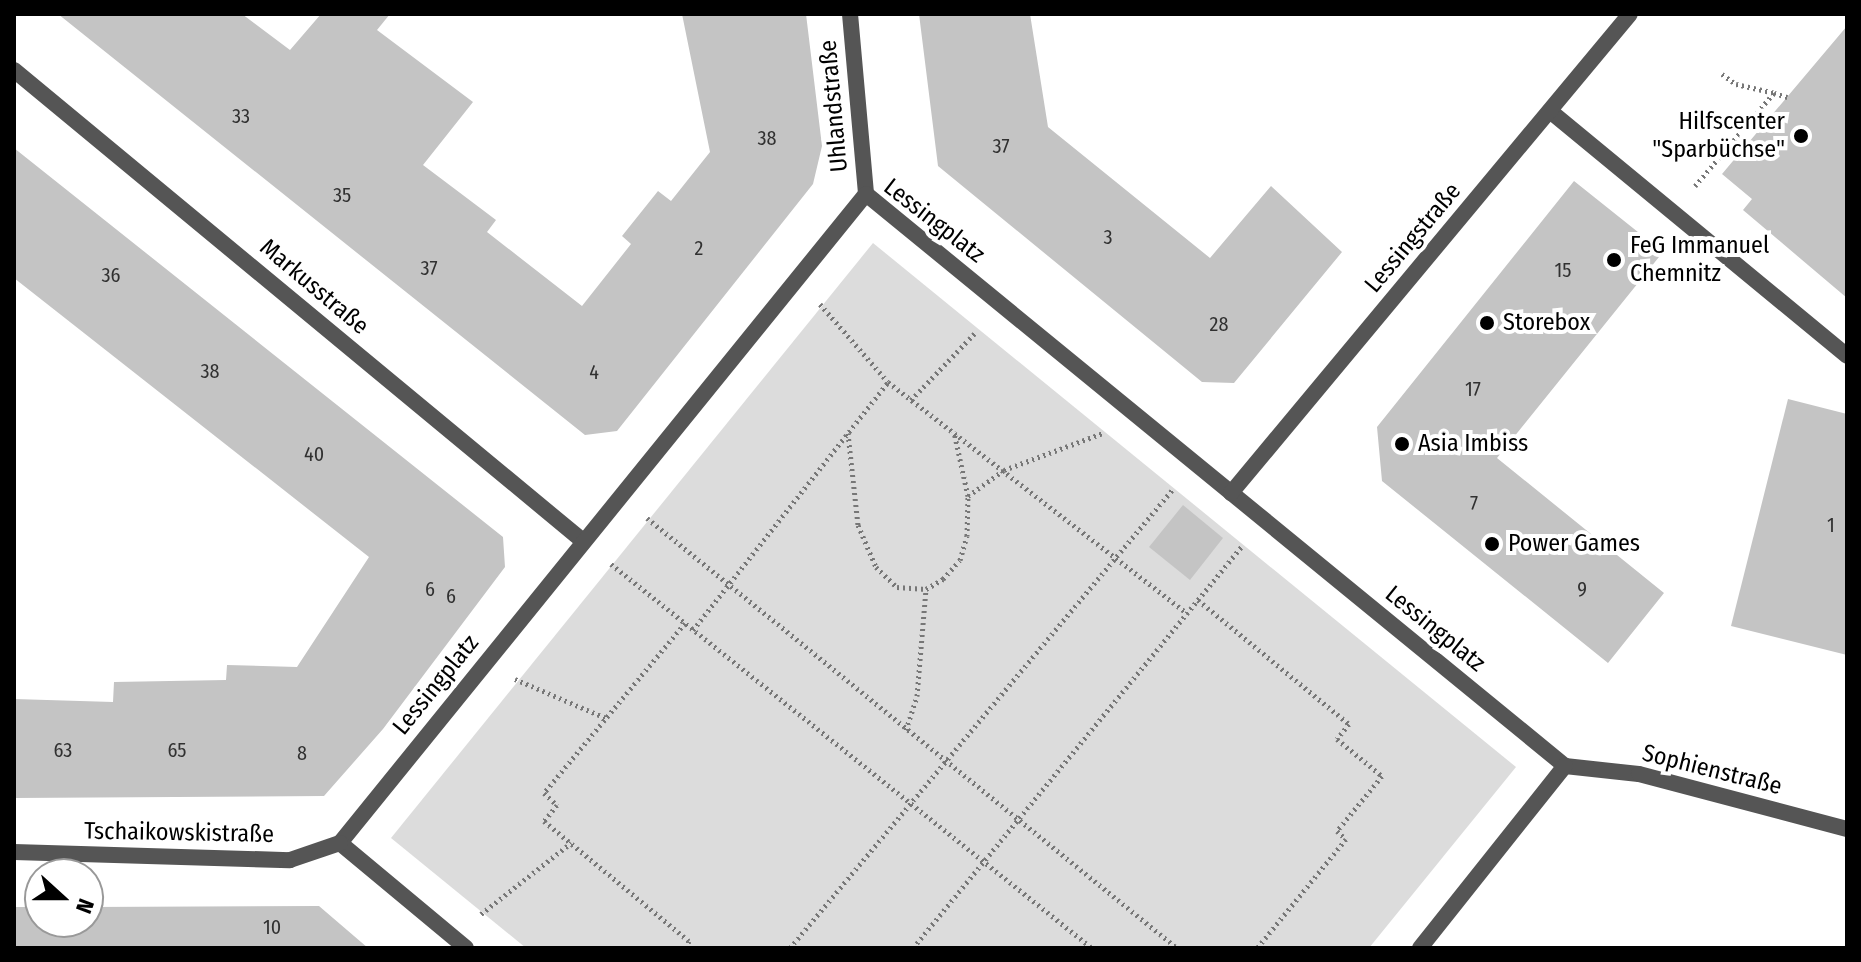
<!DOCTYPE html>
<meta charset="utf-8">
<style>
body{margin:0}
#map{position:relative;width:1861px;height:962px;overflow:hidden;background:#fff;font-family:"Fira Sans Condensed",sans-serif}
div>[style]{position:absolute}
.green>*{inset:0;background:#dcdcdc}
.building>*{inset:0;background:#c4c4c4}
.path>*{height:5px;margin-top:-2.5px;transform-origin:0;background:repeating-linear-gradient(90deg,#777 0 2px,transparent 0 6px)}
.lane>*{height:16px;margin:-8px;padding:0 8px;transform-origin:8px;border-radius:8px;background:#555}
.street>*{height:16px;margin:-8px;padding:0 8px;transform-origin:8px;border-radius:8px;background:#555}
.dots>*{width:22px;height:22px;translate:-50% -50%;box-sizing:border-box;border:4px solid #fff;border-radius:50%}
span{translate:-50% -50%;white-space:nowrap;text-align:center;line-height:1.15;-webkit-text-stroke:8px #fff;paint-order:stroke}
.number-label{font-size:20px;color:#313131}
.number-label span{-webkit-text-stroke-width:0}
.street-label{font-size:24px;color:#000}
.poi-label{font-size:24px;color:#000}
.right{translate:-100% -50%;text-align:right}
.left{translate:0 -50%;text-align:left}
.frame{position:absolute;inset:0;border:16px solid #000;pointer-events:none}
.north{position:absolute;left:24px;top:858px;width:80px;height:80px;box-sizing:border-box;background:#fff;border:2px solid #999;border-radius:50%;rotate:111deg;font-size:22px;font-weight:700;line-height:32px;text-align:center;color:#000}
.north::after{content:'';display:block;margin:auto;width:28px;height:36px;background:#000;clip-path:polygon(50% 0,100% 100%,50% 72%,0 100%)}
</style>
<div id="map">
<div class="green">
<div style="clip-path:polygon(873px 243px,1516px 767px,1369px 948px,526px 948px,391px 838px)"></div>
</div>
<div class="building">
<div style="clip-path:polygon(58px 14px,242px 14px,290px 50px,321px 14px,390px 14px,377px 30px,473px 102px,423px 165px,496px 220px,487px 232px,582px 306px,631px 244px,622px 236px,658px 191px,671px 201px,710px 152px,682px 14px,806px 14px,822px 146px,813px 184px,617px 431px,585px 435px)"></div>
<div style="clip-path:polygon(919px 14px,1030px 14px,1048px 127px,1210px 258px,1271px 186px,1342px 252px,1234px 383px,1202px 382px,938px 166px)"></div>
<div style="clip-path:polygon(1847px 26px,1847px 298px,1743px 210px,1752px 199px,1722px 174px)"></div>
<div style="clip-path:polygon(14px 148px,503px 537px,505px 567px,383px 729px,324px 796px,14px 798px,14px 699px,113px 702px,114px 682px,226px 680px,227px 665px,297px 667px,369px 557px,14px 278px)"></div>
<div style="clip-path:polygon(1574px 181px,1663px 252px,1497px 458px,1664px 593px,1608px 663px,1382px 481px,1377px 427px)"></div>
<div style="clip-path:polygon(1788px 399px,1847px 414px,1847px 655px,1731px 626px)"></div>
<div style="clip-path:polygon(1183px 505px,1223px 538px,1190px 580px,1149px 547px)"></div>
<div style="clip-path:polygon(319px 906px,368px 948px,14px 948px,14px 907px,40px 907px,40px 922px,88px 922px,88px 907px)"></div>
</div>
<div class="path">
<div style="left:1722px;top:74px;width:17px;rotate:36deg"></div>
<div style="left:1736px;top:84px;width:39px;rotate:13deg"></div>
<div style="left:1695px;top:186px;width:122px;rotate:-49.7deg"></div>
<div style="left:1774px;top:93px;width:14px;rotate:17deg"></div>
<div style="left:820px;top:304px;width:103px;rotate:48.9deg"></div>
<div style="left:911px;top:400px;width:95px;rotate:-46.3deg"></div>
<div style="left:848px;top:433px;width:93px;rotate:83.8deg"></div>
<div style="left:858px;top:525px;width:46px;rotate:66.8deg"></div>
<div style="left:876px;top:567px;width:29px;rotate:44deg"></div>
<div style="left:897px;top:587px;width:29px;rotate:4deg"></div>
<div style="left:968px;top:496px;width:44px;rotate:-35.8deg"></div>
<div style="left:1004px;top:470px;width:106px;rotate:-20.5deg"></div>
<div style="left:647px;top:518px;width:682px;rotate:39.05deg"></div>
<div style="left:611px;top:564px;width:615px;rotate:38.6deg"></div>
<div style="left:1198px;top:600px;width:195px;rotate:39.4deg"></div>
<div style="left:1349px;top:724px;width:19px;rotate:129deg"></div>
<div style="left:1337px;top:739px;width:58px;rotate:39.4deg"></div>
<div style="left:1382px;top:776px;width:71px;rotate:129.3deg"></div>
<div style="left:1337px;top:831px;width:12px;rotate:42deg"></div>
<div style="left:1346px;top:839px;width:141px;rotate:129.2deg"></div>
<div style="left:685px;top:623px;width:221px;rotate:129.7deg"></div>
<div style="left:544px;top:793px;width:18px;rotate:43deg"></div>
<div style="left:557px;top:805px;width:21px;rotate:129deg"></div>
<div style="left:544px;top:821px;width:188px;rotate:39.6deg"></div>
<div style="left:689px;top:941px;width:8px;rotate:113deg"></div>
<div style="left:693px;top:630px;width:315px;rotate:-51.8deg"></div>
<div style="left:888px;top:382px;width:378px;rotate:37.7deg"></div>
<div style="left:515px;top:679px;width:99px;rotate:23.2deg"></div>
<div style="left:906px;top:730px;width:36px;rotate:-72deg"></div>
<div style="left:917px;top:696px;width:107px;rotate:-85.2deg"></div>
<div style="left:926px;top:589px;width:20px;rotate:-30deg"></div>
<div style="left:943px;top:579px;width:25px;rotate:-48deg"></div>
<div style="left:960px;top:560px;width:25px;rotate:-74deg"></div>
<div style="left:967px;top:536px;width:40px;rotate:-88.6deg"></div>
<div style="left:968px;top:496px;width:66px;rotate:-102.3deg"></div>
<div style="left:481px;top:914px;width:115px;rotate:-38.3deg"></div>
<div style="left:790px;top:948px;width:598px;rotate:-50.16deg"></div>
<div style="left:913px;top:948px;width:519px;rotate:-50.7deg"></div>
</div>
<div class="lane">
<div style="left:1550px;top:111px;width:385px;rotate:39.5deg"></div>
</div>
<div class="street">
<div style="left:850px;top:14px;width:181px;rotate:84.9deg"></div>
<div style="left:14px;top:70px;width:739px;rotate:39.62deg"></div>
<div style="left:866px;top:194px;width:903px;rotate:39.29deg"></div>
<div style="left:1231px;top:493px;width:623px;rotate:-50.21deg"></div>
<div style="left:1565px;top:766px;width:74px;rotate:6.2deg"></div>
<div style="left:1639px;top:774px;width:215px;rotate:14.8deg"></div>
<div style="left:340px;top:843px;width:835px;rotate:-50.98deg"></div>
<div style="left:340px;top:843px;width:164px;rotate:39.8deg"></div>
<div style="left:14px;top:852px;width:276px;rotate:1.7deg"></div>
<div style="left:290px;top:860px;width:53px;rotate:-18.8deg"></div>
<div style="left:1420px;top:948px;width:233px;rotate:-51.5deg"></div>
</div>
<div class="dots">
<div style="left:1801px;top:136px;background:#000"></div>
<div style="left:1614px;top:260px;background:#000"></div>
<div style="left:1487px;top:323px;background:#000"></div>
<div style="left:1402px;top:444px;background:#000"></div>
<div style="left:1492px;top:544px;background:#000"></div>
</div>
<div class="number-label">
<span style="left:241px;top:116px">33</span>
<span style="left:767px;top:138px">38</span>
<span style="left:1001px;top:146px">37</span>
<span style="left:342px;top:195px">35</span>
<span style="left:1108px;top:237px">3</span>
<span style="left:699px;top:248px">2</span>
<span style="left:429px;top:268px">37</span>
<span style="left:1563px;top:270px">15</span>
<span style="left:111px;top:275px">36</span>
<span style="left:1219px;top:324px">28</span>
<span style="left:210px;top:371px">38</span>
<span style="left:594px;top:372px">4</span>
<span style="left:1473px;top:389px">17</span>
<span style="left:314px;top:454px">40</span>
<span style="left:1474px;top:503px">7</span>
<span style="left:1831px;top:525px">1</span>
<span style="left:430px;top:589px">6</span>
<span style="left:1582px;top:589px">9</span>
<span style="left:451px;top:596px">6</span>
<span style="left:63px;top:750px">63</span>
<span style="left:177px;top:750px">65</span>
<span style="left:302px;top:753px">8</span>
<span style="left:272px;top:927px">10</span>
</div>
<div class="street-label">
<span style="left:834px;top:106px;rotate:-95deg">Uhlandstraße</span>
<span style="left:934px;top:221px;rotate:38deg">Lessingplatz</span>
<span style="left:1413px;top:238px;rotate:-50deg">Lessingstraße</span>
<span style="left:314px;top:287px;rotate:40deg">Markusstraße</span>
<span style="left:1435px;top:629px;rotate:39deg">Lessingplatz</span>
<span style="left:436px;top:685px;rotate:-51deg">Lessingplatz</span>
<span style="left:1712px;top:770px;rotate:14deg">Sophienstraße</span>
<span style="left:179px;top:833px;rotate:1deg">Tschaikowskistraße</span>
</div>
<div class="poi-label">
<span class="right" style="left:1785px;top:136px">Hilfscenter<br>"Sparbüchse"</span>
<span class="left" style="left:1630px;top:260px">FeG Immanuel<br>Chemnitz</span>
<span class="left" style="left:1503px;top:323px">Storebox</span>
<span class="left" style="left:1418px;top:444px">Asia Imbiss</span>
<span class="left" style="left:1508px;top:544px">Power Games</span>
</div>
<div class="frame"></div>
<div class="north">N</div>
</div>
